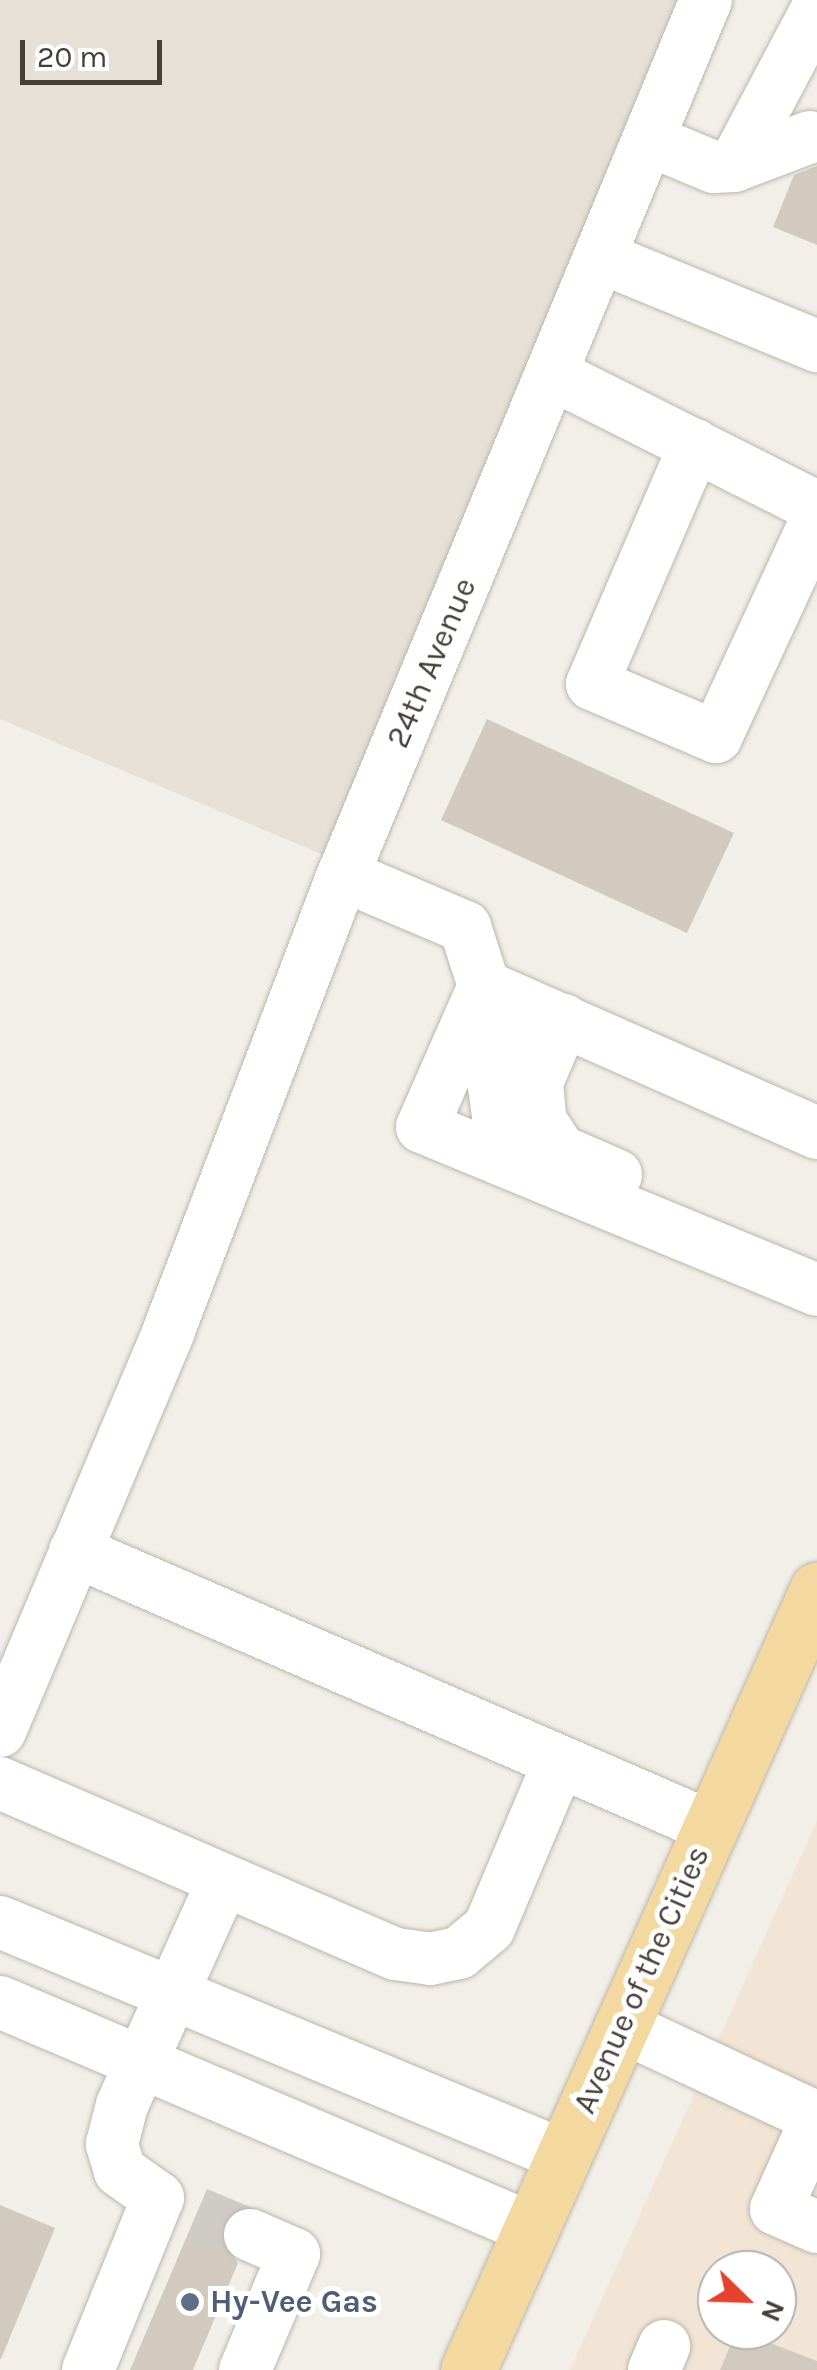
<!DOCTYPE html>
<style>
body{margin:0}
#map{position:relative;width:817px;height:2370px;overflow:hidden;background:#f2efe8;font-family:Karla,sans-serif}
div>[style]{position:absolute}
.residential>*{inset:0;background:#e6e0d7}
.commercial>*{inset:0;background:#f2e5d5}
.building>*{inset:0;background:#d3cabf}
.minor-tunnel>*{height:52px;margin-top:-26px;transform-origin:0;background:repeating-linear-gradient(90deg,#cfccc5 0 52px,transparent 0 78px)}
.roads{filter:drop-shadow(0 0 2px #bdb6ac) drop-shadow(0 0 2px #bdb6ac)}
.minor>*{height:52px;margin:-26px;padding:0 26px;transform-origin:26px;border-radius:26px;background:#fff}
.major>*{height:55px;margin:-27.5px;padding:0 27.5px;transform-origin:27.5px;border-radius:27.5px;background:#f3d8a0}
.dots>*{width:28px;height:28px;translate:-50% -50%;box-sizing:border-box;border:5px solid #fff;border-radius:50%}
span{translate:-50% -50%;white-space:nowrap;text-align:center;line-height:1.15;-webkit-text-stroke:10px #fff;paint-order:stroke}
.street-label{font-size:32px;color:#453f38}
.service-label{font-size:32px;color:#4e5e75;font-weight:700}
.left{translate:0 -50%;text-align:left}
.north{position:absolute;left:697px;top:2250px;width:100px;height:100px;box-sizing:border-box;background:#fff;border:2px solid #b5b2af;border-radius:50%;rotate:113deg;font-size:28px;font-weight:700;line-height:40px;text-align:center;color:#453f38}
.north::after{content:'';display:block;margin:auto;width:35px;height:45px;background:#e3422e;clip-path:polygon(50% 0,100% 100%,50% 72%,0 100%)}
.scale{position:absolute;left:20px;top:40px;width:142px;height:45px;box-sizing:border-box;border:5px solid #453f38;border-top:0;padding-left:12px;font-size:30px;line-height:35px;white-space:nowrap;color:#453f38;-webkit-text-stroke:8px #fff;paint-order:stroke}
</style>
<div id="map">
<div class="residential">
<div style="clip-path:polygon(0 0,677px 0,326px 856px,0 719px)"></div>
</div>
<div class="commercial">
<div style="clip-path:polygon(evenodd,817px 1820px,817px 2370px,570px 2370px,817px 1820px,717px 2270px,777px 2270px,777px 2330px,717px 2330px,717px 2270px)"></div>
</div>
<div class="building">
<div style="clip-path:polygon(817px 166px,817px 245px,773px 227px,794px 175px)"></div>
<div style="clip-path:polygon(487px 719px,734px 833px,687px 933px,441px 820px)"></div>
<div style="clip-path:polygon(201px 2203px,229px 2215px,220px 2239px,238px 2263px,193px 2370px,130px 2370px)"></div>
<div style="clip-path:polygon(0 2205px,55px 2228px,1px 2359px,0 2359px)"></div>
<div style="clip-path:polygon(737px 2330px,817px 2361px,817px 2370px,720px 2370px)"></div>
</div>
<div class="minor-tunnel">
<div style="left:197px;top:2213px;width:57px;rotate:22.5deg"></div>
</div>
<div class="roads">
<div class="minor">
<div style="left:649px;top:140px;width:70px;rotate:22.6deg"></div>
<div style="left:714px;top:167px;width:20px;rotate:-3deg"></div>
<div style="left:734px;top:166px;width:178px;rotate:-62.1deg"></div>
<div style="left:734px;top:166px;width:81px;rotate:-20.9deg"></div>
<div style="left:600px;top:257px;width:235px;rotate:22.3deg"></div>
<div style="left:552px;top:374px;width:297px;rotate:26.7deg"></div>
<div style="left:695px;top:445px;width:260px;rotate:113.3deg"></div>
<div style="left:592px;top:684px;width:135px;rotate:23.1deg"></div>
<div style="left:716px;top:737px;width:241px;rotate:-65.2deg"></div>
<div style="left:343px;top:875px;width:133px;rotate:23.1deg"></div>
<div style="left:465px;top:927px;width:62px;rotate:72.1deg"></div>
<div style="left:484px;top:986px;width:154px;rotate:113.7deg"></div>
<div style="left:422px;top:1127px;width:427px;rotate:22.4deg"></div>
<div style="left:484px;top:986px;width:364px;rotate:23.8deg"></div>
<div style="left:529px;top:1006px;width:88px;rotate:113.4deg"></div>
<div style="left:494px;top:1087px;width:30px;rotate:82deg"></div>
<div style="left:498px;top:1117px;width:71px;rotate:28.7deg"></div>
<div style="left:564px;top:1020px;width:68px;rotate:113.5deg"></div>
<div style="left:537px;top:1082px;width:38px;rotate:85deg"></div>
<div style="left:540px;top:1120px;width:37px;rotate:57deg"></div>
<div style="left:560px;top:1151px;width:61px;rotate:23.2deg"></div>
<div style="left:75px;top:1551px;width:693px;rotate:23.46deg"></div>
<div style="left:0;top:1731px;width:435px;rotate:-67.1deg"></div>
<div style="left:169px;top:1330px;width:487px;rotate:-69.1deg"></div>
<div style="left:343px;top:875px;width:947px;rotate:-67.47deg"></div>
<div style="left:0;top:1783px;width:431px;rotate:23.4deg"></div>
<div style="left:396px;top:1954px;width:34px;rotate:8deg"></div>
<div style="left:430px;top:1959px;width:30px;rotate:-12deg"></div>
<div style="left:459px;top:1953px;width:39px;rotate:-40deg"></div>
<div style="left:489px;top:1928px;width:180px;rotate:-67.1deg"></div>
<div style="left:0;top:1922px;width:611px;rotate:22.53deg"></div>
<div style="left:0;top:2002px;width:576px;rotate:23.09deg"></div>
<div style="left:621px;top:2026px;width:217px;rotate:25.1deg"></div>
<div style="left:817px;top:2118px;width:100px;rotate:114.3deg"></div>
<div style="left:776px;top:2209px;width:45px;rotate:23.7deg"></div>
<div style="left:88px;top:2370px;width:186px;rotate:-67.9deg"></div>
<div style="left:158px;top:2198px;width:47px;rotate:-144.6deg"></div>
<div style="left:120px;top:2171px;width:28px;rotate:-107deg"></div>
<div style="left:112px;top:2144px;width:40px;rotate:-75.6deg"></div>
<div style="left:122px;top:2105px;width:246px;rotate:-65.7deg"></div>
<div style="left:245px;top:2370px;width:126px;rotate:-67.1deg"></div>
<div style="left:294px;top:2254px;width:48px;rotate:-156.6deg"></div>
<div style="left:654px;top:2370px;width:26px;rotate:-67deg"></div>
</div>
<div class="major">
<div style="left:468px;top:2370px;width:855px;rotate:-65.89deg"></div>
</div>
</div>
<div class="dots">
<div style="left:190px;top:2302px;background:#5c6f8a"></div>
</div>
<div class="street-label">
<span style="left:432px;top:663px;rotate:-67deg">24th Avenue</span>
<span style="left:642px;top:1980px;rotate:-66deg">Avenue of the Cities</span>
</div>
<div class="service-label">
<span class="left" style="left:210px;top:2302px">Hy-Vee Gas</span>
</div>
<div class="north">N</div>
<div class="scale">20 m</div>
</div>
